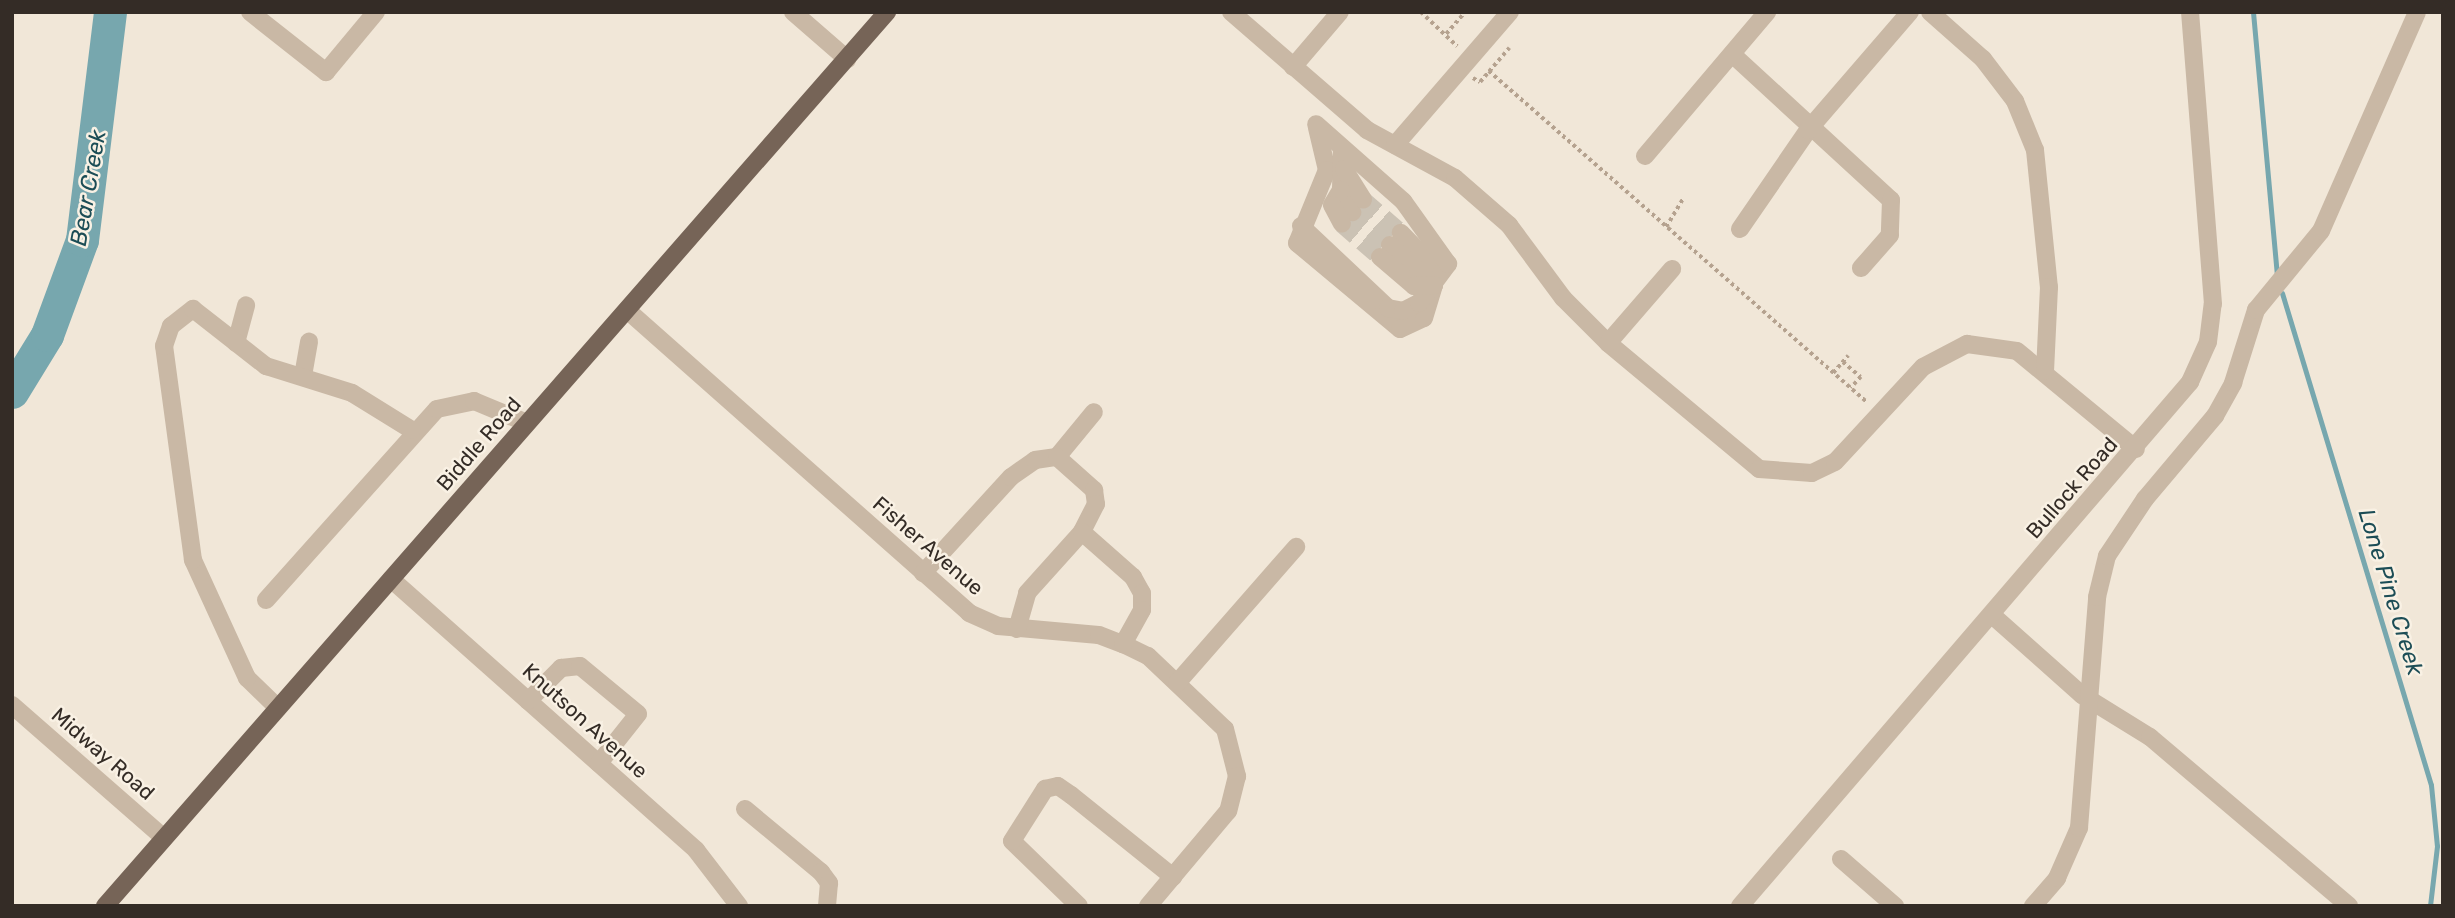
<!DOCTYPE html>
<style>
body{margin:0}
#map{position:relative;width:2455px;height:918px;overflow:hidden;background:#f1e7d8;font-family:Rubik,sans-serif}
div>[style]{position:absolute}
.stream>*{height:5px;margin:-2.5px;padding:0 2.5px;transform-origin:2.5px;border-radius:2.5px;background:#77a7ae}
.river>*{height:33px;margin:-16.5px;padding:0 16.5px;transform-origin:16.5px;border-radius:16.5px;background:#77a7ae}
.minor-tunnel>*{height:18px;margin-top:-9px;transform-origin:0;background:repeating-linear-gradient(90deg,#cbc2b4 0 18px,transparent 0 27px)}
.path>*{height:3.5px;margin-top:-1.75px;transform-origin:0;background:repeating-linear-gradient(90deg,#b5a28f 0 3.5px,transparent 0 7px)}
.minor>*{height:18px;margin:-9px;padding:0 9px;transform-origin:9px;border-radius:9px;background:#c9b8a5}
.major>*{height:18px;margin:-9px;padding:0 9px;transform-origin:9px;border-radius:9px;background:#766457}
span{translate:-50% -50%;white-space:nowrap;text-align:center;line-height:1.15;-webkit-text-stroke:5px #f9f1e4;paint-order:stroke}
.street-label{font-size:21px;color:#342c26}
.water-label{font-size:23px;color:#1c4d56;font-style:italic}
.frame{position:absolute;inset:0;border:14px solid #342c26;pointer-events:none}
</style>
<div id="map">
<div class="stream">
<div style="left:2253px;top:12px;width:264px;rotate:84.8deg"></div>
<div style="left:2282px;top:293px;width:514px;rotate:73.15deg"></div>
<div style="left:2431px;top:785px;width:61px;rotate:84.4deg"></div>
<div style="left:2437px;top:846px;width:60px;rotate:96.7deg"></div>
</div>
<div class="river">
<div style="left:12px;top:392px;width:67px;rotate:-58.4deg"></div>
<div style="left:47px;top:335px;width:101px;rotate:-69.8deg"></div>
<div style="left:82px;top:240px;width:230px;rotate:-83deg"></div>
</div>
<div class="minor-tunnel">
<div style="left:1363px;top:200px;width:50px;rotate:41deg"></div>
<div style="left:1352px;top:212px;width:50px;rotate:41deg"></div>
<div style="left:1342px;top:224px;width:50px;rotate:41deg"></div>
</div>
<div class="path">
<div style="left:1421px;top:12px;width:50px;rotate:43.4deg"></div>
<div style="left:1446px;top:34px;width:29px;rotate:-49deg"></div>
<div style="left:1489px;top:71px;width:502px;rotate:41.21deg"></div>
<div style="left:1473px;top:78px;width:8px;rotate:30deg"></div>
<div style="left:1480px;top:82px;width:45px;rotate:-49.5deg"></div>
<div style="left:1666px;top:227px;width:33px;rotate:-59deg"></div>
<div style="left:1843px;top:362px;width:23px;rotate:40deg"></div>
<div style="left:1861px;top:377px;width:15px;rotate:132deg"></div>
<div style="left:1833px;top:373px;width:23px;rotate:-49deg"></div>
</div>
<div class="minor">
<div style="left:250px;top:12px;width:97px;rotate:38.3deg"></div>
<div style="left:326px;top:72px;width:78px;rotate:-50.2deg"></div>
<div style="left:793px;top:12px;width:72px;rotate:41deg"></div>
<div style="left:1231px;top:12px;width:180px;rotate:40.9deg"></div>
<div style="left:1367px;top:130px;width:100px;rotate:28.6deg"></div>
<div style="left:1455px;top:178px;width:72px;rotate:41deg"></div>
<div style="left:1509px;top:225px;width:91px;rotate:53.5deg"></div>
<div style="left:1563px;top:298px;width:64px;rotate:45deg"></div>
<div style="left:1608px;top:343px;width:197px;rotate:39.8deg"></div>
<div style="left:1759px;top:469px;width:53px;rotate:4.3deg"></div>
<div style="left:1812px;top:473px;width:25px;rotate:-26deg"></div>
<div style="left:1835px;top:462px;width:129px;rotate:-47.2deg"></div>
<div style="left:1923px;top:367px;width:50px;rotate:-27.6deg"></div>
<div style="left:1967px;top:344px;width:50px;rotate:8deg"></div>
<div style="left:2017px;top:351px;width:154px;rotate:39.5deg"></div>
<div style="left:1930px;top:12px;width:71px;rotate:41.6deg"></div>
<div style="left:1983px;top:59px;width:53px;rotate:52.7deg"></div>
<div style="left:2015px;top:101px;width:53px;rotate:67.8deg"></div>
<div style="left:2035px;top:150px;width:138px;rotate:84.2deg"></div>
<div style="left:2049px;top:287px;width:84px;rotate:92.7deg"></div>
<div style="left:1732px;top:54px;width:216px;rotate:42.6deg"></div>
<div style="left:1891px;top:200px;width:35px;rotate:92deg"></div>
<div style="left:1890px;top:235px;width:44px;rotate:131.3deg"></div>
<div style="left:1293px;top:67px;width:72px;rotate:-49.5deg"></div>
<div style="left:1317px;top:128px;width:43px;rotate:76.6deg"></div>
<div style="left:1327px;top:170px;width:79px;rotate:112.3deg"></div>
<div style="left:1297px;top:243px;width:134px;rotate:39.9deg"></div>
<div style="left:1400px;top:329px;width:26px;rotate:-25deg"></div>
<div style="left:1424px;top:318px;width:34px;rotate:-73deg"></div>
<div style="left:1434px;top:285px;width:20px;rotate:-96deg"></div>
<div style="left:1432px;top:265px;width:45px;rotate:-134.1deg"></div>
<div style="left:1395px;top:145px;width:176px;rotate:-49.2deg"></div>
<div style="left:1342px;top:148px;width:42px;rotate:91.4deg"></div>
<div style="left:1341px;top:190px;width:25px;rotate:63deg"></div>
<div style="left:1645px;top:156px;width:189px;rotate:-49.7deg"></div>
<div style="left:1344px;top:169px;width:36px;rotate:58deg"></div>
<div style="left:1341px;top:190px;width:17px;rotate:121deg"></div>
<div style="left:1332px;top:205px;width:21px;rotate:62deg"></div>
<div style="left:1301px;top:226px;width:120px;rotate:43.3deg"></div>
<div style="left:1388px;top:308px;width:15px;rotate:11deg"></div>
<div style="left:1403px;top:311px;width:18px;rotate:-27deg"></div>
<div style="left:1419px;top:303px;width:49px;rotate:-53.4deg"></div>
<div style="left:1448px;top:264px;width:77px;rotate:-125.5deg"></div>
<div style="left:1403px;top:201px;width:116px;rotate:-138.5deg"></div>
<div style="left:1740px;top:229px;width:120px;rotate:-55.5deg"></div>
<div style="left:1808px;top:130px;width:156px;rotate:-49.2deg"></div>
<div style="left:1390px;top:245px;width:59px;rotate:42.3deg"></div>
<div style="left:1380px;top:257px;width:45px;rotate:40.5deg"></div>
<div style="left:1414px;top:286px;width:20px;rotate:-3deg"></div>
<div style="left:627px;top:310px;width:457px;rotate:41.5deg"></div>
<div style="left:969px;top:613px;width:32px;rotate:24deg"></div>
<div style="left:998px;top:626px;width:101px;rotate:5.1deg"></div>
<div style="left:1099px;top:635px;width:26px;rotate:21deg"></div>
<div style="left:1123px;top:644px;width:28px;rotate:26deg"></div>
<div style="left:1148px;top:656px;width:106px;rotate:43.5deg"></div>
<div style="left:1225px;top:729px;width:49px;rotate:75.7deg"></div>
<div style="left:1237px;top:776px;width:36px;rotate:104deg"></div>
<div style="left:1228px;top:811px;width:124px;rotate:130.1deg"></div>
<div style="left:236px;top:343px;width:39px;rotate:-75deg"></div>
<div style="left:1608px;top:343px;width:98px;rotate:-49.1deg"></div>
<div style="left:303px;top:376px;width:35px;rotate:-80deg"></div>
<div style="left:1057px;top:457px;width:58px;rotate:-50.6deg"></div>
<div style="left:923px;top:573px;width:130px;rotate:-47.5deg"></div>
<div style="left:1011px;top:477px;width:29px;rotate:-35deg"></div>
<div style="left:1035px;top:460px;width:22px;rotate:-8deg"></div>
<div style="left:1057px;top:457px;width:50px;rotate:41.7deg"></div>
<div style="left:1094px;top:490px;width:14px;rotate:82deg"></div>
<div style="left:1096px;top:504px;width:31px;rotate:117deg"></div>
<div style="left:391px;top:579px;width:408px;rotate:41.6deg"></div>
<div style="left:696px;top:850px;width:71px;rotate:52.5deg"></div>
<div style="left:266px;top:600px;width:256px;rotate:-48.2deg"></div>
<div style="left:437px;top:409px;width:38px;rotate:-12deg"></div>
<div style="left:474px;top:401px;width:57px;rotate:22.5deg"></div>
<div style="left:1992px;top:615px;width:120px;rotate:41.6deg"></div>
<div style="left:2082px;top:695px;width:80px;rotate:31.7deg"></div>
<div style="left:2150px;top:737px;width:261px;rotate:40.3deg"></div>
<div style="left:1017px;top:629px;width:37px;rotate:-74deg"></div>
<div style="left:1027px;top:593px;width:82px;rotate:-48deg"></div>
<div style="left:1082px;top:532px;width:68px;rotate:41.4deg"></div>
<div style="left:1133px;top:577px;width:18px;rotate:61deg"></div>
<div style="left:1142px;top:593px;width:17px;rotate:90deg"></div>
<div style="left:1142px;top:610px;width:39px;rotate:119deg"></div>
<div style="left:1177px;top:683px;width:181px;rotate:-48.8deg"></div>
<div style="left:528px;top:701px;width:47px;rotate:-45deg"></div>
<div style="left:561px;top:668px;width:19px;rotate:-6deg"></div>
<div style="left:580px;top:666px;width:75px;rotate:39.6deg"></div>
<div style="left:638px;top:714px;width:63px;rotate:128.5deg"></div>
<div style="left:12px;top:705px;width:202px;rotate:41.2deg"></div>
<div style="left:278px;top:708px;width:43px;rotate:-135.9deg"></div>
<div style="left:247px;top:678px;width:130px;rotate:-114.6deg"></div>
<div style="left:193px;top:560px;width:216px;rotate:-97.7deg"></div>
<div style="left:164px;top:346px;width:21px;rotate:-71deg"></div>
<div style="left:171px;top:326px;width:28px;rotate:-38deg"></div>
<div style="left:193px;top:309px;width:93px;rotate:38deg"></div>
<div style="left:266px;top:366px;width:90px;rotate:17.4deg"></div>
<div style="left:352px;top:393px;width:70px;rotate:31.7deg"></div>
<div style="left:745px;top:809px;width:99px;rotate:39.7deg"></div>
<div style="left:821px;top:872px;width:14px;rotate:54deg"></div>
<div style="left:829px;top:883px;width:23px;rotate:95deg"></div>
<div style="left:1841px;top:859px;width:72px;rotate:41deg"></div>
<div style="left:1079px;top:906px;width:93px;rotate:-135.9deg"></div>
<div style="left:1012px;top:841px;width:62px;rotate:-57.6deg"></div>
<div style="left:1045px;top:789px;width:13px;rotate:-13deg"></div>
<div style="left:1058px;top:786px;width:16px;rotate:35deg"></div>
<div style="left:1071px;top:795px;width:131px;rotate:38.8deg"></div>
<div style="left:1740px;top:906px;width:691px;rotate:-49.34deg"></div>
<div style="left:2190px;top:382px;width:44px;rotate:-65.8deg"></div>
<div style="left:2208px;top:342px;width:38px;rotate:-83deg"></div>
<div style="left:2213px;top:304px;width:293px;rotate:-94.5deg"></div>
<div style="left:2033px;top:906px;width:37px;rotate:-49deg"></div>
<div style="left:2057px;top:878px;width:55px;rotate:-66.3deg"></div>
<div style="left:2079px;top:828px;width:232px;rotate:-85.5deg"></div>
<div style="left:2097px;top:597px;width:42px;rotate:-76.3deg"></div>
<div style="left:2107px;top:556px;width:69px;rotate:-56.3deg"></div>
<div style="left:2145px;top:499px;width:109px;rotate:-49.9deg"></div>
<div style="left:2215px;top:416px;width:38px;rotate:-61deg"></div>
<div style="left:2233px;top:383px;width:77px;rotate:-72.5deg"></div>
<div style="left:2256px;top:310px;width:102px;rotate:-50.6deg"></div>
<div style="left:2321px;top:231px;width:239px;rotate:-66.3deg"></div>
</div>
<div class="major">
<div style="left:105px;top:906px;width:1188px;rotate:-48.82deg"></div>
</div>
<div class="street-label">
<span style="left:479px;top:444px;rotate:-49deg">Biddle Road</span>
<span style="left:2072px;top:488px;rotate:-49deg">Bullock Road</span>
<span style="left:928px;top:546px;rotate:41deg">Fisher Avenue</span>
<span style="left:585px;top:721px;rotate:42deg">Knutson Avenue</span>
<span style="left:103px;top:754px;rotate:41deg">Midway Road</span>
</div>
<div class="water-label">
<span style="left:88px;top:188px;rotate:-80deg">Bear Creek</span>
<span style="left:2391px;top:592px;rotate:73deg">Lone Pine Creek</span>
</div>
<div class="frame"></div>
</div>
